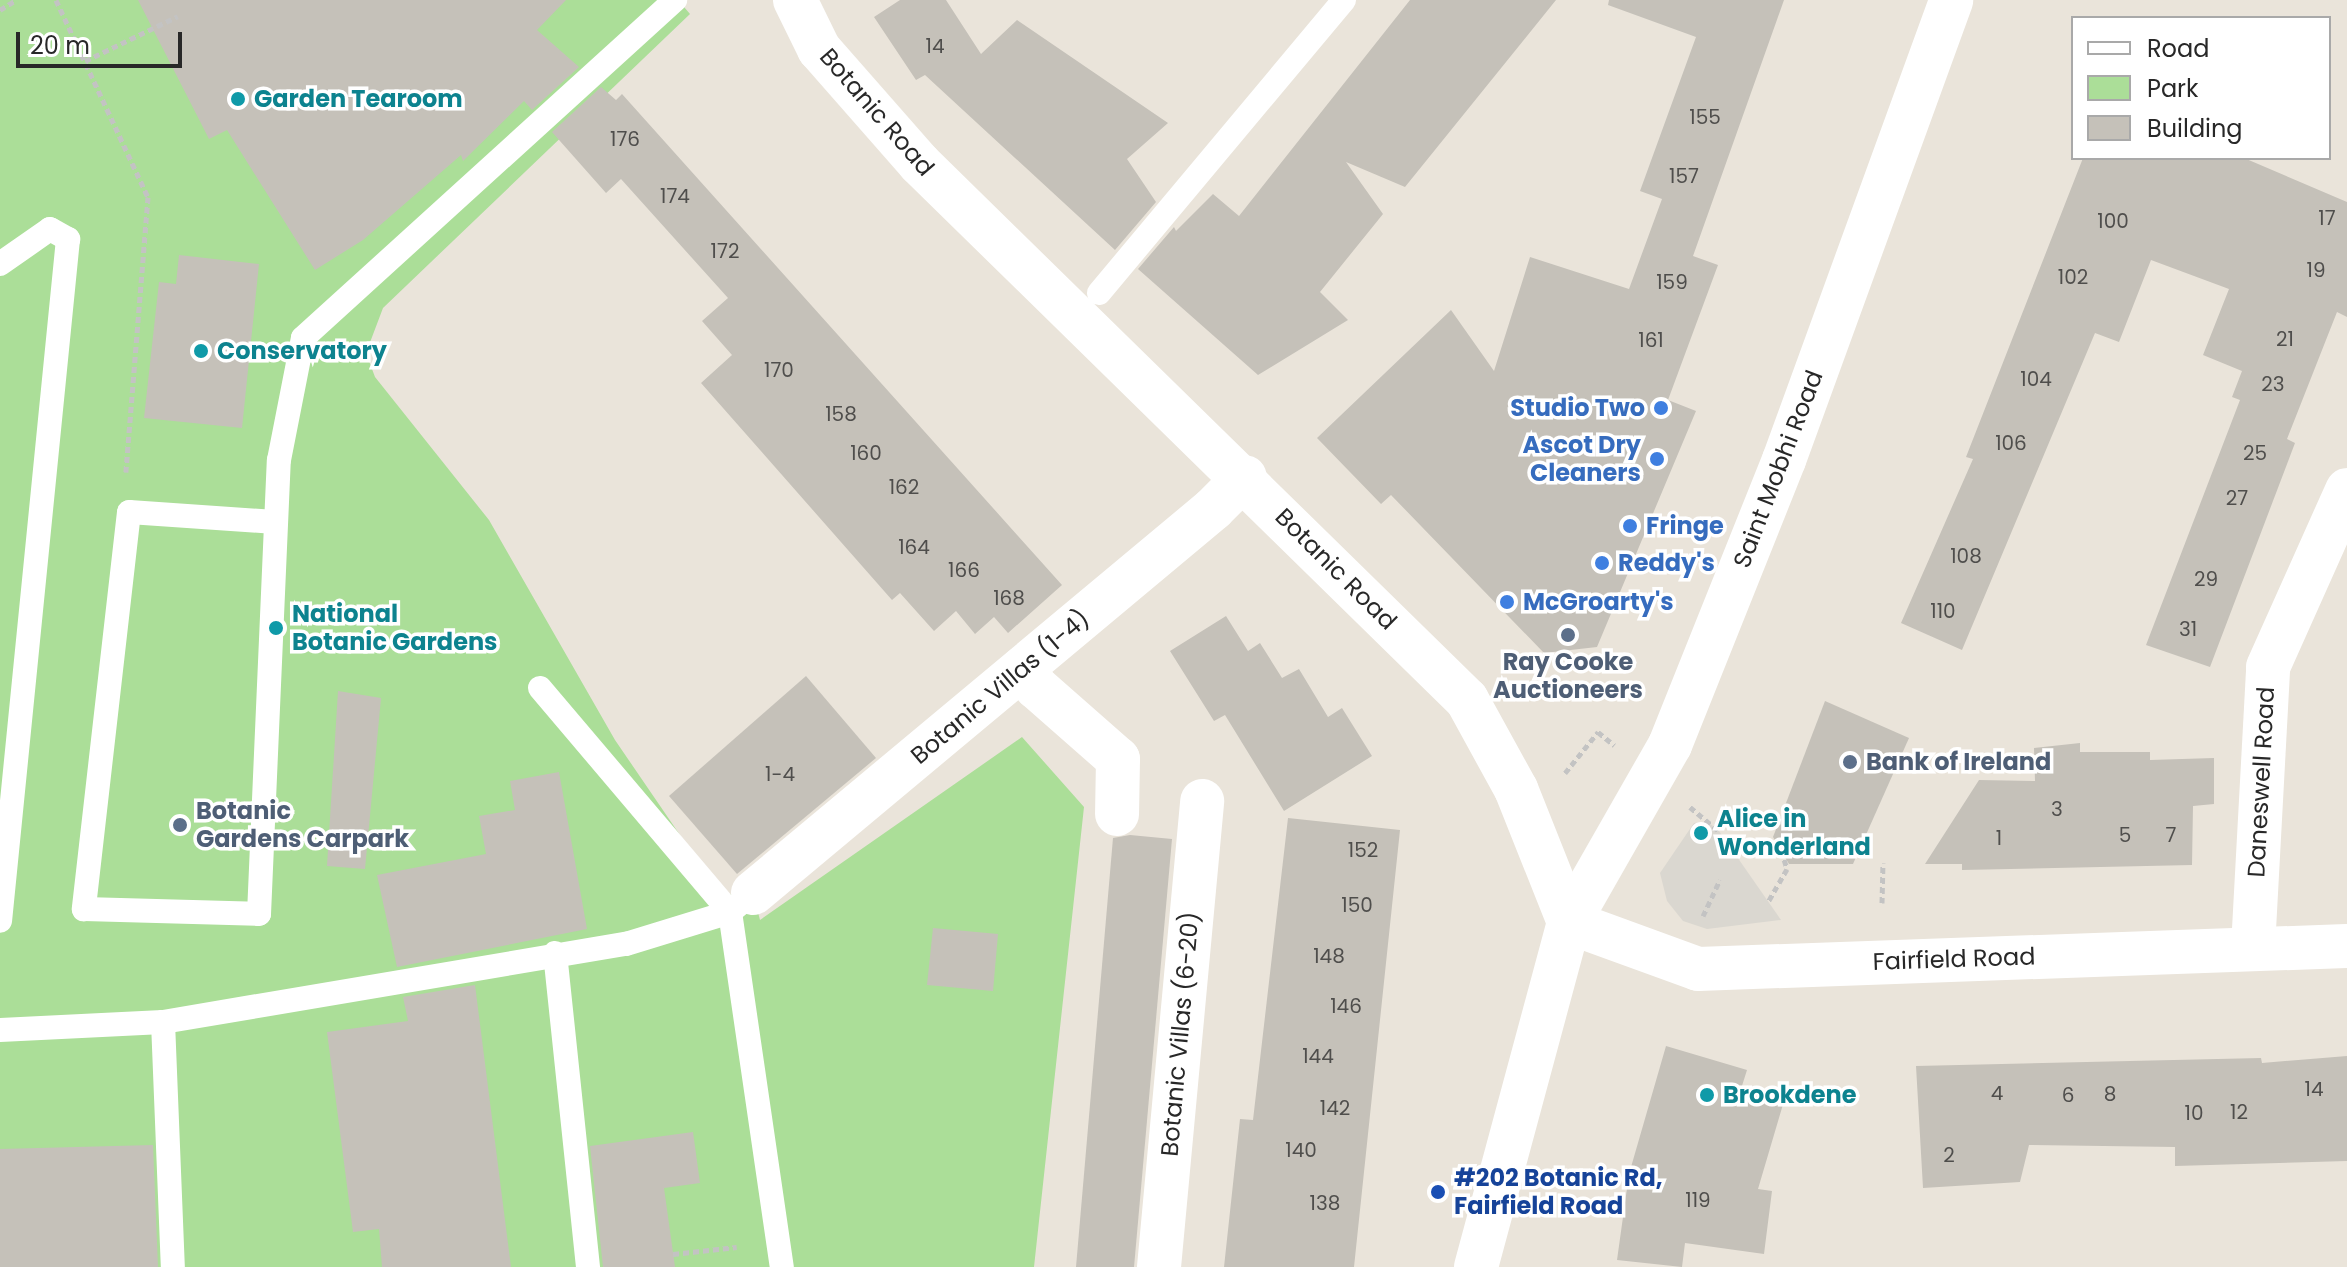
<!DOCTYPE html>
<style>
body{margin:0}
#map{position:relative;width:2347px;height:1267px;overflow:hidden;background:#eae4da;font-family:Poppins,sans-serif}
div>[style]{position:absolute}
.green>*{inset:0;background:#abde98}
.plaza>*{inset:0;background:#dad7d0}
.building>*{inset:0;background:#c5c1b9}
.path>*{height:5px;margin-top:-2.5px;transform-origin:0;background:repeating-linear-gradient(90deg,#c3c3c3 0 6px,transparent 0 10px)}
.lane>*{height:24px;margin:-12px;padding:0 12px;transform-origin:12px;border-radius:12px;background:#fff}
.street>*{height:44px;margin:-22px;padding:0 22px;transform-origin:22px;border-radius:22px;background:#fff}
.secondary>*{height:44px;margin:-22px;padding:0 22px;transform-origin:22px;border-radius:22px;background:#fff}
.dots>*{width:22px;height:22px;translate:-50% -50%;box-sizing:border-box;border:4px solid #fff;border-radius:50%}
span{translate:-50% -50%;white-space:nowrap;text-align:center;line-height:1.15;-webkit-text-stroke:7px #fff;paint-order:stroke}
.number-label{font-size:20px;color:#4f4e4c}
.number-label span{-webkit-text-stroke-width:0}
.culture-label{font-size:24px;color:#0d838f;font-weight:700}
.left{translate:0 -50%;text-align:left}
.street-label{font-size:24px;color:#282828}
.shop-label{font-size:24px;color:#366cbe;font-weight:700}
.right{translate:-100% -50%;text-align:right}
.service-label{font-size:24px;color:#4e5e75;font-weight:700}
.transit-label{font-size:24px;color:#164399;font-weight:700}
.legend{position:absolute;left:2071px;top:16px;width:260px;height:144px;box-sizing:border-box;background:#fff;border:2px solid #a9a9a9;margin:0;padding:10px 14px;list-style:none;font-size:24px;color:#282828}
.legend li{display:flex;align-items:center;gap:16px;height:40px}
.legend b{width:40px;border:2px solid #a9a9a9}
.scale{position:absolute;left:16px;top:32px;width:166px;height:36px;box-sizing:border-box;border:4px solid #282828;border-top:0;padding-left:10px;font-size:24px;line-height:28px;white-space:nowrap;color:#282828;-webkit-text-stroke:6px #fff;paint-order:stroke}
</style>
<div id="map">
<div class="green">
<div style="clip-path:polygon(0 0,678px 0,690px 14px,383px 308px,366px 353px,375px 377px,489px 520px,615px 740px,721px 895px,753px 893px,760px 920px,1022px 737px,1084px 807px,1034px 1267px,0 1267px)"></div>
</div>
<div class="plaza">
<div style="clip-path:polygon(1708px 822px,1719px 831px,1781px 920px,1707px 929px,1683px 921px,1667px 901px,1660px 873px,1694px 823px)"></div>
</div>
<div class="building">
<div style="clip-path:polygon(138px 0,566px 0,537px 30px,579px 67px,532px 110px,524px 101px,463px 161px,461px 155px,363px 240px,315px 270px,227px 130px,209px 139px)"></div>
<div style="clip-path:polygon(900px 0,946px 0,981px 54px,1017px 20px,1168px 123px,1127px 159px,1156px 202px,1115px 250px,925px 75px,916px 80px,874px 17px)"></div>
<div style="clip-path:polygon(1410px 0,1556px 0,1405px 187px,1346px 162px,1383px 214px,1320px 292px,1348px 320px,1258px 375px,1138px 269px,1174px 227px,1176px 231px,1213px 194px,1239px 216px)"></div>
<div style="clip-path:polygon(1609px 0,1784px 0,1693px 256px,1718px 265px,1668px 400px,1696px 411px,1597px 647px,1544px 653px,1391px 495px,1381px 504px,1317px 438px,1451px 310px,1494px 371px,1530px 257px,1629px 289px,1662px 199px,1640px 191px,1696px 37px,1608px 5px)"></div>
<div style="clip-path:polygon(601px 87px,616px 100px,622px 94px,1062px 585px,1008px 633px,994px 617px,975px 634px,956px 611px,934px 631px,900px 593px,892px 600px,701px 383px,732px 355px,702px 321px,728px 298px,621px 179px,606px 193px,552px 132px)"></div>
<div style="clip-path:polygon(2083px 158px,2244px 158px,2347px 202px,2347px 317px,2337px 312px,2287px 439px,2295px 443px,2210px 667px,2146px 645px,2240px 400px,2232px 397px,2242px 371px,2203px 355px,2229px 289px,2151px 260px,2119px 342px,2095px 333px,1962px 650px,1901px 623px,1973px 459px,1966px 457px)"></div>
<div style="clip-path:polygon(179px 255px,259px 264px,242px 428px,144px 418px,159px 282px,176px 284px)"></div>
<div style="clip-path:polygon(1226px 616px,1248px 651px,1260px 643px,1282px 678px,1299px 669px,1328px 717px,1342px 708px,1372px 756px,1284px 811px,1225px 715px,1214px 721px,1170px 651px)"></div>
<div style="clip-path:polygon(806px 676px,876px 758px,737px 874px,669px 796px)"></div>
<div style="clip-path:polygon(338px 691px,381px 698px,365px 869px,327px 866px)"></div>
<div style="clip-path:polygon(1825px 701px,1909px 738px,1853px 864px,1789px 864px,1773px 837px)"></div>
<div style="clip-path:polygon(2080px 743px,2080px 752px,2150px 752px,2150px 760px,2214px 758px,2214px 804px,2193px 806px,2192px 865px,1962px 870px,1962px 864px,1925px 864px,1979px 780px,2035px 781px,2034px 748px)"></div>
<div style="clip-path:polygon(559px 772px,587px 929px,397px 967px,377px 875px,486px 854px,479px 816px,515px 810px,510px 781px)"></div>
<div style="clip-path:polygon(1288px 818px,1400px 830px,1354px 1267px,1224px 1267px,1240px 1119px,1253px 1120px)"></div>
<div style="clip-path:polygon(1130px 835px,1172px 839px,1134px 1267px,1076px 1267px,1113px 838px)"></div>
<div style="clip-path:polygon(933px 928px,998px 934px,993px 991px,927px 985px)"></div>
<div style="clip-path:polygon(475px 985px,511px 1267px,382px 1267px,379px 1229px,353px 1232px,327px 1032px,408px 1021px,403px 997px)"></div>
<div style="clip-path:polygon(1666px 1046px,1747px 1070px,1741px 1089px,1784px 1101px,1758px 1189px,1772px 1191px,1764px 1254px,1685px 1243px,1682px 1267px,1617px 1260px,1629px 1174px)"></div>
<div style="clip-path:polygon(2347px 1056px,2347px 1161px,2175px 1166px,2175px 1147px,2029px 1145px,2020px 1182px,1923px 1188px,1916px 1066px,2261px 1058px,2262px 1063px)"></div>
<div style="clip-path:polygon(693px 1132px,700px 1183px,664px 1188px,675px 1267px,603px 1267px,590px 1146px)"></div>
<div style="clip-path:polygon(153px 1145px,158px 1267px,0 1267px,0 1149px)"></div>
</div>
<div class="path">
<div style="left:56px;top:0;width:217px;rotate:65deg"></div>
<div style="left:148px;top:197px;width:276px;rotate:94.6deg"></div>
<div style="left:0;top:10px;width:19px;rotate:-32deg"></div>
<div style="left:85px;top:61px;width:103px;rotate:-25.8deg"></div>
<div style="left:1565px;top:773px;width:53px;rotate:-51.2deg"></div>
<div style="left:1598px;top:732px;width:21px;rotate:39deg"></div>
<div style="left:1690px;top:807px;width:38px;rotate:40deg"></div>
<div style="left:1731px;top:848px;width:50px;rotate:2.3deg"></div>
<div style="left:1781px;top:850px;width:20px;rotate:72deg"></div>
<div style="left:1787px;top:869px;width:38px;rotate:120deg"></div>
<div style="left:1882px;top:903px;width:40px;rotate:-88.6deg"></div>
<div style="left:1703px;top:916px;width:40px;rotate:-65deg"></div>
<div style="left:673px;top:1254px;width:64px;rotate:-6.2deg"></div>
</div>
<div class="lane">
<div style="left:0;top:264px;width:61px;rotate:-35deg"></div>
<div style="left:50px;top:229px;width:21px;rotate:29deg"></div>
<div style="left:68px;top:239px;width:685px;rotate:95.69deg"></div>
<div style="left:1099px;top:293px;width:382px;rotate:-50.1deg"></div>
<div style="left:275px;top:522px;width:146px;rotate:-176.1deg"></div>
<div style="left:129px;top:512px;width:400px;rotate:96.5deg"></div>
<div style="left:84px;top:909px;width:175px;rotate:1.6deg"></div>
<div style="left:259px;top:914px;width:454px;rotate:-87.5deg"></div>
<div style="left:279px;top:460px;width:124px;rotate:-78.9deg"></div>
<div style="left:303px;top:338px;width:503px;rotate:-42.26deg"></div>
<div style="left:540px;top:688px;width:294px;rotate:49.7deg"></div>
<div style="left:730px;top:912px;width:359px;rotate:81.7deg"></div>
<div style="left:555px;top:953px;width:316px;rotate:84deg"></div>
<div style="left:163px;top:1022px;width:245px;rotate:87.7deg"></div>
<div style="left:0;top:1030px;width:163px;rotate:-2.8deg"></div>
<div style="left:163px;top:1022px;width:470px;rotate:-9.6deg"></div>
<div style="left:626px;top:944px;width:109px;rotate:-17.1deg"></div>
<div style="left:730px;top:912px;width:30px;rotate:-40deg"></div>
</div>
<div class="street">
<div style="left:1023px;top:668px;width:23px;rotate:56deg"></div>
<div style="left:1036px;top:687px;width:109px;rotate:41.3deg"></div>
<div style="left:1118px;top:759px;width:55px;rotate:91deg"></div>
<div style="left:753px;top:893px;width:599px;rotate:-39.85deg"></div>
<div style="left:1213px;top:509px;width:45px;rotate:-45deg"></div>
<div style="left:1569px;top:922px;width:137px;rotate:20deg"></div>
<div style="left:1698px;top:969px;width:649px;rotate:-2.03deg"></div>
<div style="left:2253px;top:948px;width:281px;rotate:-86.9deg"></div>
<div style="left:2268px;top:667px;width:194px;rotate:-65.9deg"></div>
<div style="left:1159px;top:1267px;width:468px;rotate:-84.7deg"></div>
</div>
<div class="secondary">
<div style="left:795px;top:0;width:55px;rotate:63.9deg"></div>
<div style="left:819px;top:49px;width:152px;rotate:48.7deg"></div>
<div style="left:919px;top:163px;width:767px;rotate:44.42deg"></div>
<div style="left:1467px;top:700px;width:102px;rotate:61.2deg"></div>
<div style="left:1516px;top:789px;width:143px;rotate:68.3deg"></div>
<div style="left:1476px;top:1267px;width:357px;rotate:-74.9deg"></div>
<div style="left:1569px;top:922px;width:204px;rotate:-60.3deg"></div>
<div style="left:1670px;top:745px;width:307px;rotate:-68.2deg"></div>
<div style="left:1784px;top:460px;width:489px;rotate:-70deg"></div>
</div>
<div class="dots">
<div style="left:238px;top:99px;background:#0f9aa8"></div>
<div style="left:201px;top:351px;background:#0f9aa8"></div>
<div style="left:1661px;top:408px;background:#3f7fe0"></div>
<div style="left:1657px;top:459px;background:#3f7fe0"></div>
<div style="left:1630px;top:526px;background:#3f7fe0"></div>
<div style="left:1602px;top:563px;background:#3f7fe0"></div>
<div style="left:1507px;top:602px;background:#3f7fe0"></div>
<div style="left:276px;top:628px;background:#0f9aa8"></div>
<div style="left:1568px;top:635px;background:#5c6f8a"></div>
<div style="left:1850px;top:762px;background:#5c6f8a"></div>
<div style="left:180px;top:825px;background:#5c6f8a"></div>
<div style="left:1701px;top:833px;background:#0f9aa8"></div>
<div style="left:1707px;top:1095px;background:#0f9aa8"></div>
<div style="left:1438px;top:1192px;background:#1a4fb4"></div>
</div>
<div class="number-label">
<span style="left:935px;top:46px">14</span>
<span style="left:1705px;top:117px">155</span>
<span style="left:625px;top:139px">176</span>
<span style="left:1684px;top:176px">157</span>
<span style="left:675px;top:196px">174</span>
<span style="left:2327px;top:218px">17</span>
<span style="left:2113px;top:221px">100</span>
<span style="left:725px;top:251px">172</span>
<span style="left:2316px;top:270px">19</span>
<span style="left:2073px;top:277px">102</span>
<span style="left:1672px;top:282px">159</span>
<span style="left:2285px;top:339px">21</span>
<span style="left:1651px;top:340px">161</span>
<span style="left:779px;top:370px">170</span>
<span style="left:2036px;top:379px">104</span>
<span style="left:2273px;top:384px">23</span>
<span style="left:841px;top:414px">158</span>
<span style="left:2011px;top:443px">106</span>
<span style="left:866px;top:453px">160</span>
<span style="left:2255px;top:453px">25</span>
<span style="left:904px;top:487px">162</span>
<span style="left:2237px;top:498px">27</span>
<span style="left:914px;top:547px">164</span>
<span style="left:1966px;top:556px">108</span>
<span style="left:964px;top:570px">166</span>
<span style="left:2206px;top:579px">29</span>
<span style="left:1009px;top:598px">168</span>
<span style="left:1943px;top:611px">110</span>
<span style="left:2188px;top:629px">31</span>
<span style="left:780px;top:774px">1-4</span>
<span style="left:2057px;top:809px">3</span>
<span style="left:2125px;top:835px">5</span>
<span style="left:2171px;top:835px">7</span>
<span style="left:1999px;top:838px">1</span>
<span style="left:1363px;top:850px">152</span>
<span style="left:1357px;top:905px">150</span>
<span style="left:1329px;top:956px">148</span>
<span style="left:1346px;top:1006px">146</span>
<span style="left:1318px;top:1056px">144</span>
<span style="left:2314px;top:1089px">14</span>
<span style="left:1997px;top:1093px">4</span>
<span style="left:2110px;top:1094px">8</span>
<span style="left:2068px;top:1095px">6</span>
<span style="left:1335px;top:1108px">142</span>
<span style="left:2239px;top:1112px">12</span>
<span style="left:2194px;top:1113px">10</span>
<span style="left:1301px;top:1150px">140</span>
<span style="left:1949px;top:1155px">2</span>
<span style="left:1698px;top:1200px">119</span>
<span style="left:1325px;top:1203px">138</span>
</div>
<div class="culture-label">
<span class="left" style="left:254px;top:99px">Garden Tearoom</span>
<span class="left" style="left:217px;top:351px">Conservatory</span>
<span class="left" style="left:292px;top:628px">National<br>Botanic Gardens</span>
<span class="left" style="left:1717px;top:833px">Alice in<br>Wonderland</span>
<span class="left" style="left:1723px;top:1095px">Brookdene</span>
</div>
<div class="street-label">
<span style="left:877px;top:112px;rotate:49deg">Botanic Road</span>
<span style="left:1778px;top:469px;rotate:-69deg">Saint Mobhi Road</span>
<span style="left:1336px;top:569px;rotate:45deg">Botanic Road</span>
<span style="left:1000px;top:687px;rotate:-40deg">Botanic Villas (1-4)</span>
<span style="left:2261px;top:782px;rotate:-87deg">Daneswell Road</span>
<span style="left:1954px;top:959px;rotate:-2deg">Fairfield Road</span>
<span style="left:1180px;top:1034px;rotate:-85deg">Botanic Villas (6-20)</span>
</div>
<div class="shop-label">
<span class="right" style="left:1645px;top:408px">Studio Two</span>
<span class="right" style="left:1641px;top:459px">Ascot Dry<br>Cleaners</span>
<span class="left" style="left:1646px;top:526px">Fringe</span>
<span class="left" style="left:1618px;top:563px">Reddy's</span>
<span class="left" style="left:1523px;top:602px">McGroarty's</span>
</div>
<div class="service-label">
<span style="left:1568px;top:676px">Ray Cooke<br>Auctioneers</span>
<span class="left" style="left:1866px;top:762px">Bank of Ireland</span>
<span class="left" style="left:196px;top:825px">Botanic<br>Gardens Carpark</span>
</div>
<div class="transit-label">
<span class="left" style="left:1454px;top:1192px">#202 Botanic Rd,<br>Fairfield Road</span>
</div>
<ul class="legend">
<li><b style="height:10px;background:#fff"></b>Road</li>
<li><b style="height:22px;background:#abde98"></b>Park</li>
<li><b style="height:22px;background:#c5c1b9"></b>Building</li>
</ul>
<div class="scale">20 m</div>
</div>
